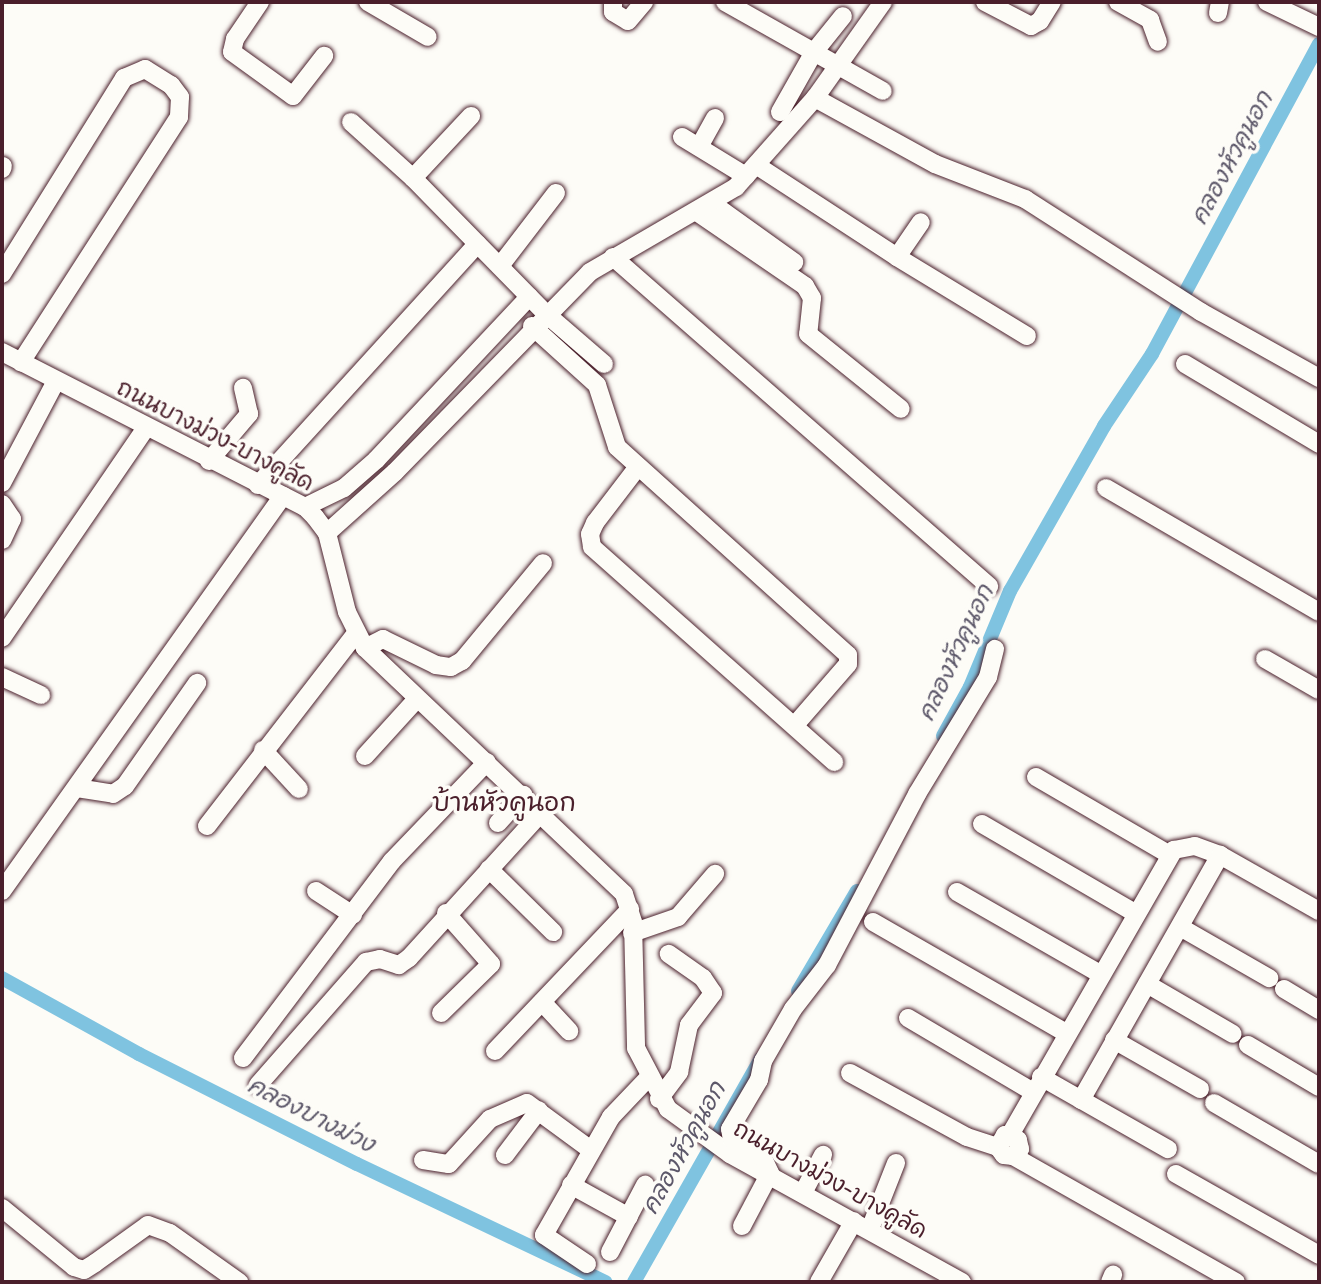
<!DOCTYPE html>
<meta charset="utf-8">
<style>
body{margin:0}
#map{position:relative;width:1321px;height:1284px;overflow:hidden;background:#fdfcf7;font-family:Pangolin,"Playpen Sans Thai",sans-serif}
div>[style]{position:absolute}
.canal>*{height:14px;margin:-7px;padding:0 7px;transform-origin:7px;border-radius:7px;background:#7fc3e0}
.roads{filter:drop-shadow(0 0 2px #4a1f2b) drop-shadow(0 0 2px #4a1f2b)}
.minor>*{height:18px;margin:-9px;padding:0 9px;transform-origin:9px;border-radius:9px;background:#fdfcf7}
span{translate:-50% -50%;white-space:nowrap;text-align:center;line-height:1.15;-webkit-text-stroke:7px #fdfcf7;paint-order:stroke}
.street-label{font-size:23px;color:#4a1f2b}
.water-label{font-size:24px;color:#5d586a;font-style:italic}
.quarter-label{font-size:26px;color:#4a1f2b}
.frame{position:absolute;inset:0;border:4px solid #4a1f2b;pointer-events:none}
</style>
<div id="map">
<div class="canal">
<div style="left:943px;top:736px;width:56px;rotate:-61.1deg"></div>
<div style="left:970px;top:687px;width:104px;rotate:-67.4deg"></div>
<div style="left:1010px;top:591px;width:190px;rotate:-60.3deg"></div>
<div style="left:1104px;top:426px;width:87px;rotate:-56.3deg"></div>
<div style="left:1152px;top:354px;width:352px;rotate:-61.7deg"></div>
<div style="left:2px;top:978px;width:157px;rotate:29deg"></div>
<div style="left:139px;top:1054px;width:244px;rotate:26.8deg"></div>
<div style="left:357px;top:1164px;width:275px;rotate:25.4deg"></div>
<div style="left:798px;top:991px;width:116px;rotate:-59.5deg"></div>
<div style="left:634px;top:1282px;width:257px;rotate:-60.4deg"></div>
</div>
<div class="roads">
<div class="minor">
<div style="left:260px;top:2px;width:45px;rotate:124deg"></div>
<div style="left:235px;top:39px;width:13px;rotate:103deg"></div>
<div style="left:232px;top:52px;width:75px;rotate:35.8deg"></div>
<div style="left:293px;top:96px;width:51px;rotate:-52.2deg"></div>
<div style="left:368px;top:2px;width:69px;rotate:30.3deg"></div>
<div style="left:613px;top:2px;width:10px;rotate:90deg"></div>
<div style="left:613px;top:12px;width:17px;rotate:31deg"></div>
<div style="left:628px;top:21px;width:25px;rotate:-50deg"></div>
<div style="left:725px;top:2px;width:181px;rotate:29.4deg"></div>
<div style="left:985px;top:2px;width:52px;rotate:27.6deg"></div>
<div style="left:1031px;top:26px;width:10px;rotate:-29deg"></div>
<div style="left:1040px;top:21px;width:22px;rotate:-58deg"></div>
<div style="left:1118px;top:2px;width:37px;rotate:29deg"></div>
<div style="left:1150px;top:20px;width:23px;rotate:70deg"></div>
<div style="left:1267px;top:2px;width:58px;rotate:25.7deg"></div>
<div style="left:1218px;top:13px;width:11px;rotate:-80deg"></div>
<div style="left:815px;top:98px;width:137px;rotate:28.8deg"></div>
<div style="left:935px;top:164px;width:97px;rotate:21.3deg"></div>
<div style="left:1025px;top:199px;width:209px;rotate:32.7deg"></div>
<div style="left:1201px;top:312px;width:135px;rotate:29.2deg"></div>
<div style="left:780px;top:112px;width:69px;rotate:-60.5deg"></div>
<div style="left:814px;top:52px;width:46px;rotate:-51.1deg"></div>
<div style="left:351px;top:122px;width:84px;rotate:42.1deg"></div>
<div style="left:413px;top:178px;width:189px;rotate:45.6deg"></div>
<div style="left:545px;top:313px;width:78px;rotate:40.8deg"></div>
<div style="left:682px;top:137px;width:75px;rotate:31.4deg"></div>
<div style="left:699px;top:147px;width:33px;rotate:-61deg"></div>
<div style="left:756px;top:165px;width:168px;rotate:33.1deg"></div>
<div style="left:897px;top:257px;width:42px;rotate:-55.6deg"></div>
<div style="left:2px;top:169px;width:3px;rotate:-72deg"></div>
<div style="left:413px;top:178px;width:85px;rotate:-46.9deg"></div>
<div style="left:713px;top:204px;width:100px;rotate:35.6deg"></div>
<div style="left:697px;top:212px;width:131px;rotate:34.4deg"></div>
<div style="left:805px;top:286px;width:14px;rotate:60deg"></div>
<div style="left:812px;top:298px;width:36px;rotate:96deg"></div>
<div style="left:808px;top:334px;width:119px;rotate:38.9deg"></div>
<div style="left:613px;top:257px;width:500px;rotate:41.2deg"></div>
<div style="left:897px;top:257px;width:152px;rotate:31.3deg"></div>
<div style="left:500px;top:266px;width:92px;rotate:-52.5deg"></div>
<div style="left:2px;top:274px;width:231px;rotate:-58.1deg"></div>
<div style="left:124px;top:78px;width:23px;rotate:-23deg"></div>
<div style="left:145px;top:69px;width:31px;rotate:32deg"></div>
<div style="left:171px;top:85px;width:15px;rotate:53deg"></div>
<div style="left:180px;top:97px;width:20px;rotate:93deg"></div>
<div style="left:179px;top:117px;width:292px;rotate:122.8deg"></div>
<div style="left:532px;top:326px;width:88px;rotate:42.2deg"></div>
<div style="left:597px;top:385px;width:65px;rotate:72.1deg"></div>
<div style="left:617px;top:447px;width:311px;rotate:42deg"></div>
<div style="left:848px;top:655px;width:9px;rotate:90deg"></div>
<div style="left:848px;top:664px;width:81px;rotate:131deg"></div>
<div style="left:2px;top:352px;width:340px;rotate:27.1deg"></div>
<div style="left:305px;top:507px;width:14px;rotate:45deg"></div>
<div style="left:315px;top:517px;width:20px;rotate:53deg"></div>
<div style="left:327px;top:533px;width:81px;rotate:75.8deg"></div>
<div style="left:347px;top:612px;width:40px;rotate:63.4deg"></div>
<div style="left:365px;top:648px;width:357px;rotate:43.5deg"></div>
<div style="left:624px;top:894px;width:29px;rotate:72deg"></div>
<div style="left:633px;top:922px;width:126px;rotate:88.6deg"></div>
<div style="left:636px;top:1048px;width:69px;rotate:62.3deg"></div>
<div style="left:668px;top:1109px;width:77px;rotate:36deg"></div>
<div style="left:730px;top:1154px;width:265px;rotate:28.9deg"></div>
<div style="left:1185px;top:364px;width:156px;rotate:30.8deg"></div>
<div style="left:209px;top:461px;width:62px;rotate:-49.6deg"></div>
<div style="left:249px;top:414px;width:27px;rotate:-103deg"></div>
<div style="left:637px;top:468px;width:69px;rotate:127.4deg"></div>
<div style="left:595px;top:523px;width:12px;rotate:114deg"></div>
<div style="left:590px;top:534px;width:13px;rotate:81deg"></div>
<div style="left:592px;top:547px;width:324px;rotate:41.6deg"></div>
<div style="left:2px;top:483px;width:115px;rotate:-62.1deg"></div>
<div style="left:258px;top:485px;width:326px;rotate:-47.7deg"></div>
<div style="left:1106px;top:488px;width:246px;rotate:30.2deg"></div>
<div style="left:2px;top:504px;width:18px;rotate:56deg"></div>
<div style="left:12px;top:519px;width:23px;rotate:115deg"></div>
<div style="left:305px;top:507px;width:43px;rotate:-26deg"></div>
<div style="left:344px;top:488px;width:43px;rotate:-41.2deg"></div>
<div style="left:376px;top:460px;width:224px;rotate:-46.8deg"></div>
<div style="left:327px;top:533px;width:91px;rotate:-41.9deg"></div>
<div style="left:395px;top:472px;width:279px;rotate:-45.7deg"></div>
<div style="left:590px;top:272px;width:169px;rotate:-30.2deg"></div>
<div style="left:736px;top:187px;width:119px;rotate:-48.4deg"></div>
<div style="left:815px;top:98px;width:118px;rotate:-54.7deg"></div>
<div style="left:2px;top:638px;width:255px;rotate:-55.6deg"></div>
<div style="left:365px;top:648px;width:20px;rotate:-27deg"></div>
<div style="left:383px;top:639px;width:59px;rotate:26.1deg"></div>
<div style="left:436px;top:665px;width:15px;rotate:8deg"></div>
<div style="left:451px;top:667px;width:13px;rotate:-29deg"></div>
<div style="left:462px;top:661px;width:127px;rotate:-50.4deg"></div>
<div style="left:1265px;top:659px;width:62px;rotate:29.9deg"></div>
<div style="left:2px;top:677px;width:43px;rotate:24.8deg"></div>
<div style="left:263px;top:750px;width:53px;rotate:47.3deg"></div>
<div style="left:365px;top:756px;width:76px;rotate:-47.7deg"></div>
<div style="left:1036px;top:777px;width:155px;rotate:30.2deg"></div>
<div style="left:77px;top:788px;width:36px;rotate:9deg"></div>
<div style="left:113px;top:794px;width:14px;rotate:-34deg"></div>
<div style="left:125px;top:786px;width:126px;rotate:-55deg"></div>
<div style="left:498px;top:823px;width:38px;rotate:-48deg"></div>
<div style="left:982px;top:824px;width:177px;rotate:30.2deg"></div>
<div style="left:207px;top:826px;width:244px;rotate:-52.3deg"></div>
<div style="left:489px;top:869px;width:90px;rotate:44.5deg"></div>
<div style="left:2px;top:891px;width:485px;rotate:-54.6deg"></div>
<div style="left:316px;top:891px;width:44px;rotate:33deg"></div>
<div style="left:957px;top:892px;width:165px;rotate:29.8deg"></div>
<div style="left:873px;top:922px;width:223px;rotate:29.9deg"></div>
<div style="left:1180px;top:927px;width:103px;rotate:29.8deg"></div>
<div style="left:632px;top:933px;width:49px;rotate:-19.2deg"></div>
<div style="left:678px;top:917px;width:57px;rotate:-49.3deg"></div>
<div style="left:1147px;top:984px;width:99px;rotate:30.2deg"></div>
<div style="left:1284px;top:989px;width:41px;rotate:31deg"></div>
<div style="left:542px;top:1002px;width:40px;rotate:47deg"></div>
<div style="left:441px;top:1013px;width:70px;rotate:-44.4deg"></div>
<div style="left:491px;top:964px;width:68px;rotate:-131.4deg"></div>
<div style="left:908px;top:1018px;width:145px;rotate:30.6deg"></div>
<div style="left:1114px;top:1040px;width:99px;rotate:29.7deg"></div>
<div style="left:1248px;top:1045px;width:82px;rotate:30.6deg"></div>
<div style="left:495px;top:1051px;width:196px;rotate:-46.4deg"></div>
<div style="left:243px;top:1058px;width:247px;rotate:-52.9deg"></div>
<div style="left:392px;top:861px;width:137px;rotate:-46.2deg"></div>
<div style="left:850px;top:1073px;width:133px;rotate:28.7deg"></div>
<div style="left:967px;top:1137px;width:33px;rotate:18deg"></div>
<div style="left:1041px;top:1077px;width:146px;rotate:29.6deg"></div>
<div style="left:258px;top:1085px;width:164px;rotate:-48.7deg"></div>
<div style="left:366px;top:962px;width:14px;rotate:-12deg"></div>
<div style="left:380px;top:959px;width:20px;rotate:18deg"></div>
<div style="left:399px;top:965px;width:12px;rotate:-35deg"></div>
<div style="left:409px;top:958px;width:197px;rotate:-47.7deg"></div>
<div style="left:659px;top:1099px;width:34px;rotate:-53deg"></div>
<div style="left:679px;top:1072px;width:48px;rotate:-78deg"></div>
<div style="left:689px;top:1025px;width:40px;rotate:-53deg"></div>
<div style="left:713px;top:993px;width:18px;rotate:-124deg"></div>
<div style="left:703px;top:978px;width:42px;rotate:-144.8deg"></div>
<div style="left:1081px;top:1100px;width:282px;rotate:-60.4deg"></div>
<div style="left:1214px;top:1103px;width:121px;rotate:30.2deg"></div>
<div style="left:1010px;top:1135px;width:329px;rotate:-60.1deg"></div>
<div style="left:1174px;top:850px;width:21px;rotate:-11deg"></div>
<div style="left:1195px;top:846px;width:27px;rotate:20deg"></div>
<div style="left:1220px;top:855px;width:114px;rotate:29.5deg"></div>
<div style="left:505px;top:1155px;width:56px;rotate:-52.9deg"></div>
<div style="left:1013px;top:1156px;width:10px;rotate:-45deg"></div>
<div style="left:1020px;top:1149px;width:9px;rotate:-103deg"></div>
<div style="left:1018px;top:1140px;width:14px;rotate:-159deg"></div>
<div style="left:1005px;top:1135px;width:14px;rotate:120deg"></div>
<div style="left:998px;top:1147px;width:10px;rotate:53deg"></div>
<div style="left:1004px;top:1155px;width:9px;rotate:6deg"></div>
<div style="left:1013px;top:1156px;width:256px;rotate:29.5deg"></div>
<div style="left:423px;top:1160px;width:26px;rotate:9deg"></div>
<div style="left:449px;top:1164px;width:61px;rotate:-47.7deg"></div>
<div style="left:490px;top:1119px;width:40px;rotate:-23.4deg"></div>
<div style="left:527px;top:1103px;width:79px;rotate:36.3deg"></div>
<div style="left:1176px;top:1174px;width:164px;rotate:29.5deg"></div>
<div style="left:571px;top:1185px;width:66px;rotate:28.9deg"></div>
<div style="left:804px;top:1191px;width:41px;rotate:-62.2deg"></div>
<div style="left:2px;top:1208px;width:93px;rotate:39.3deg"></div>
<div style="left:74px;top:1267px;width:10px;rotate:17deg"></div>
<div style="left:84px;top:1270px;width:13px;rotate:-32deg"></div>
<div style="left:95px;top:1263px;width:65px;rotate:-35.6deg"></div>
<div style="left:148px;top:1225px;width:23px;rotate:20deg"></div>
<div style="left:170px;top:1233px;width:85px;rotate:35.4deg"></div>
<div style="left:742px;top:1226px;width:60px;rotate:-62.2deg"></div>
<div style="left:770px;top:1173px;width:17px;rotate:-115deg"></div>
<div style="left:763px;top:1158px;width:36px;rotate:-150deg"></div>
<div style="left:732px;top:1140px;width:11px;rotate:-100deg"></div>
<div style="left:730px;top:1129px;width:57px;rotate:-59.4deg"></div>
<div style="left:759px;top:1080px;width:19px;rotate:-78deg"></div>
<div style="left:763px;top:1061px;width:60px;rotate:-60deg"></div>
<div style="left:793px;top:1009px;width:56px;rotate:-52.3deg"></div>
<div style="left:827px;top:965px;width:193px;rotate:-62.2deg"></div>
<div style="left:917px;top:794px;width:137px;rotate:-58.7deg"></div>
<div style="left:988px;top:677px;width:29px;rotate:-76deg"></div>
<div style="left:870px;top:1229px;width:71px;rotate:-68.5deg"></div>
<div style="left:610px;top:1252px;width:76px;rotate:-62.4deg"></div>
<div style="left:587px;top:1264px;width:52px;rotate:-146deg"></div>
<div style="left:544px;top:1235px;width:136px;rotate:-60.4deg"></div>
<div style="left:611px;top:1117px;width:54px;rotate:-46.5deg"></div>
<div style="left:819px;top:1282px;width:70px;rotate:-60.2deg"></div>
<div style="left:1110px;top:1282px;width:8px;rotate:-67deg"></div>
</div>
</div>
<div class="street-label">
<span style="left:215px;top:436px;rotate:27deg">ถนนบางม่วง-บางคูลัด</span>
<span style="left:830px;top:1180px;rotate:29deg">ถนนบางม่วง-บางคูลัด</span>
</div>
<div class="water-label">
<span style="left:1232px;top:158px;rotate:-62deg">คลองหัวคูนอก</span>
<span style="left:956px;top:653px;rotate:-65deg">คลองหัวคูนอก</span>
<span style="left:311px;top:1115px;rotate:27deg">คลองบางม่วง</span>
<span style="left:684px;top:1148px;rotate:-61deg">คลองหัวคูนอก</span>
</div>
<div class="quarter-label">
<span style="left:504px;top:804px">บ้านหัวคูนอก</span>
</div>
<div class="frame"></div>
</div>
